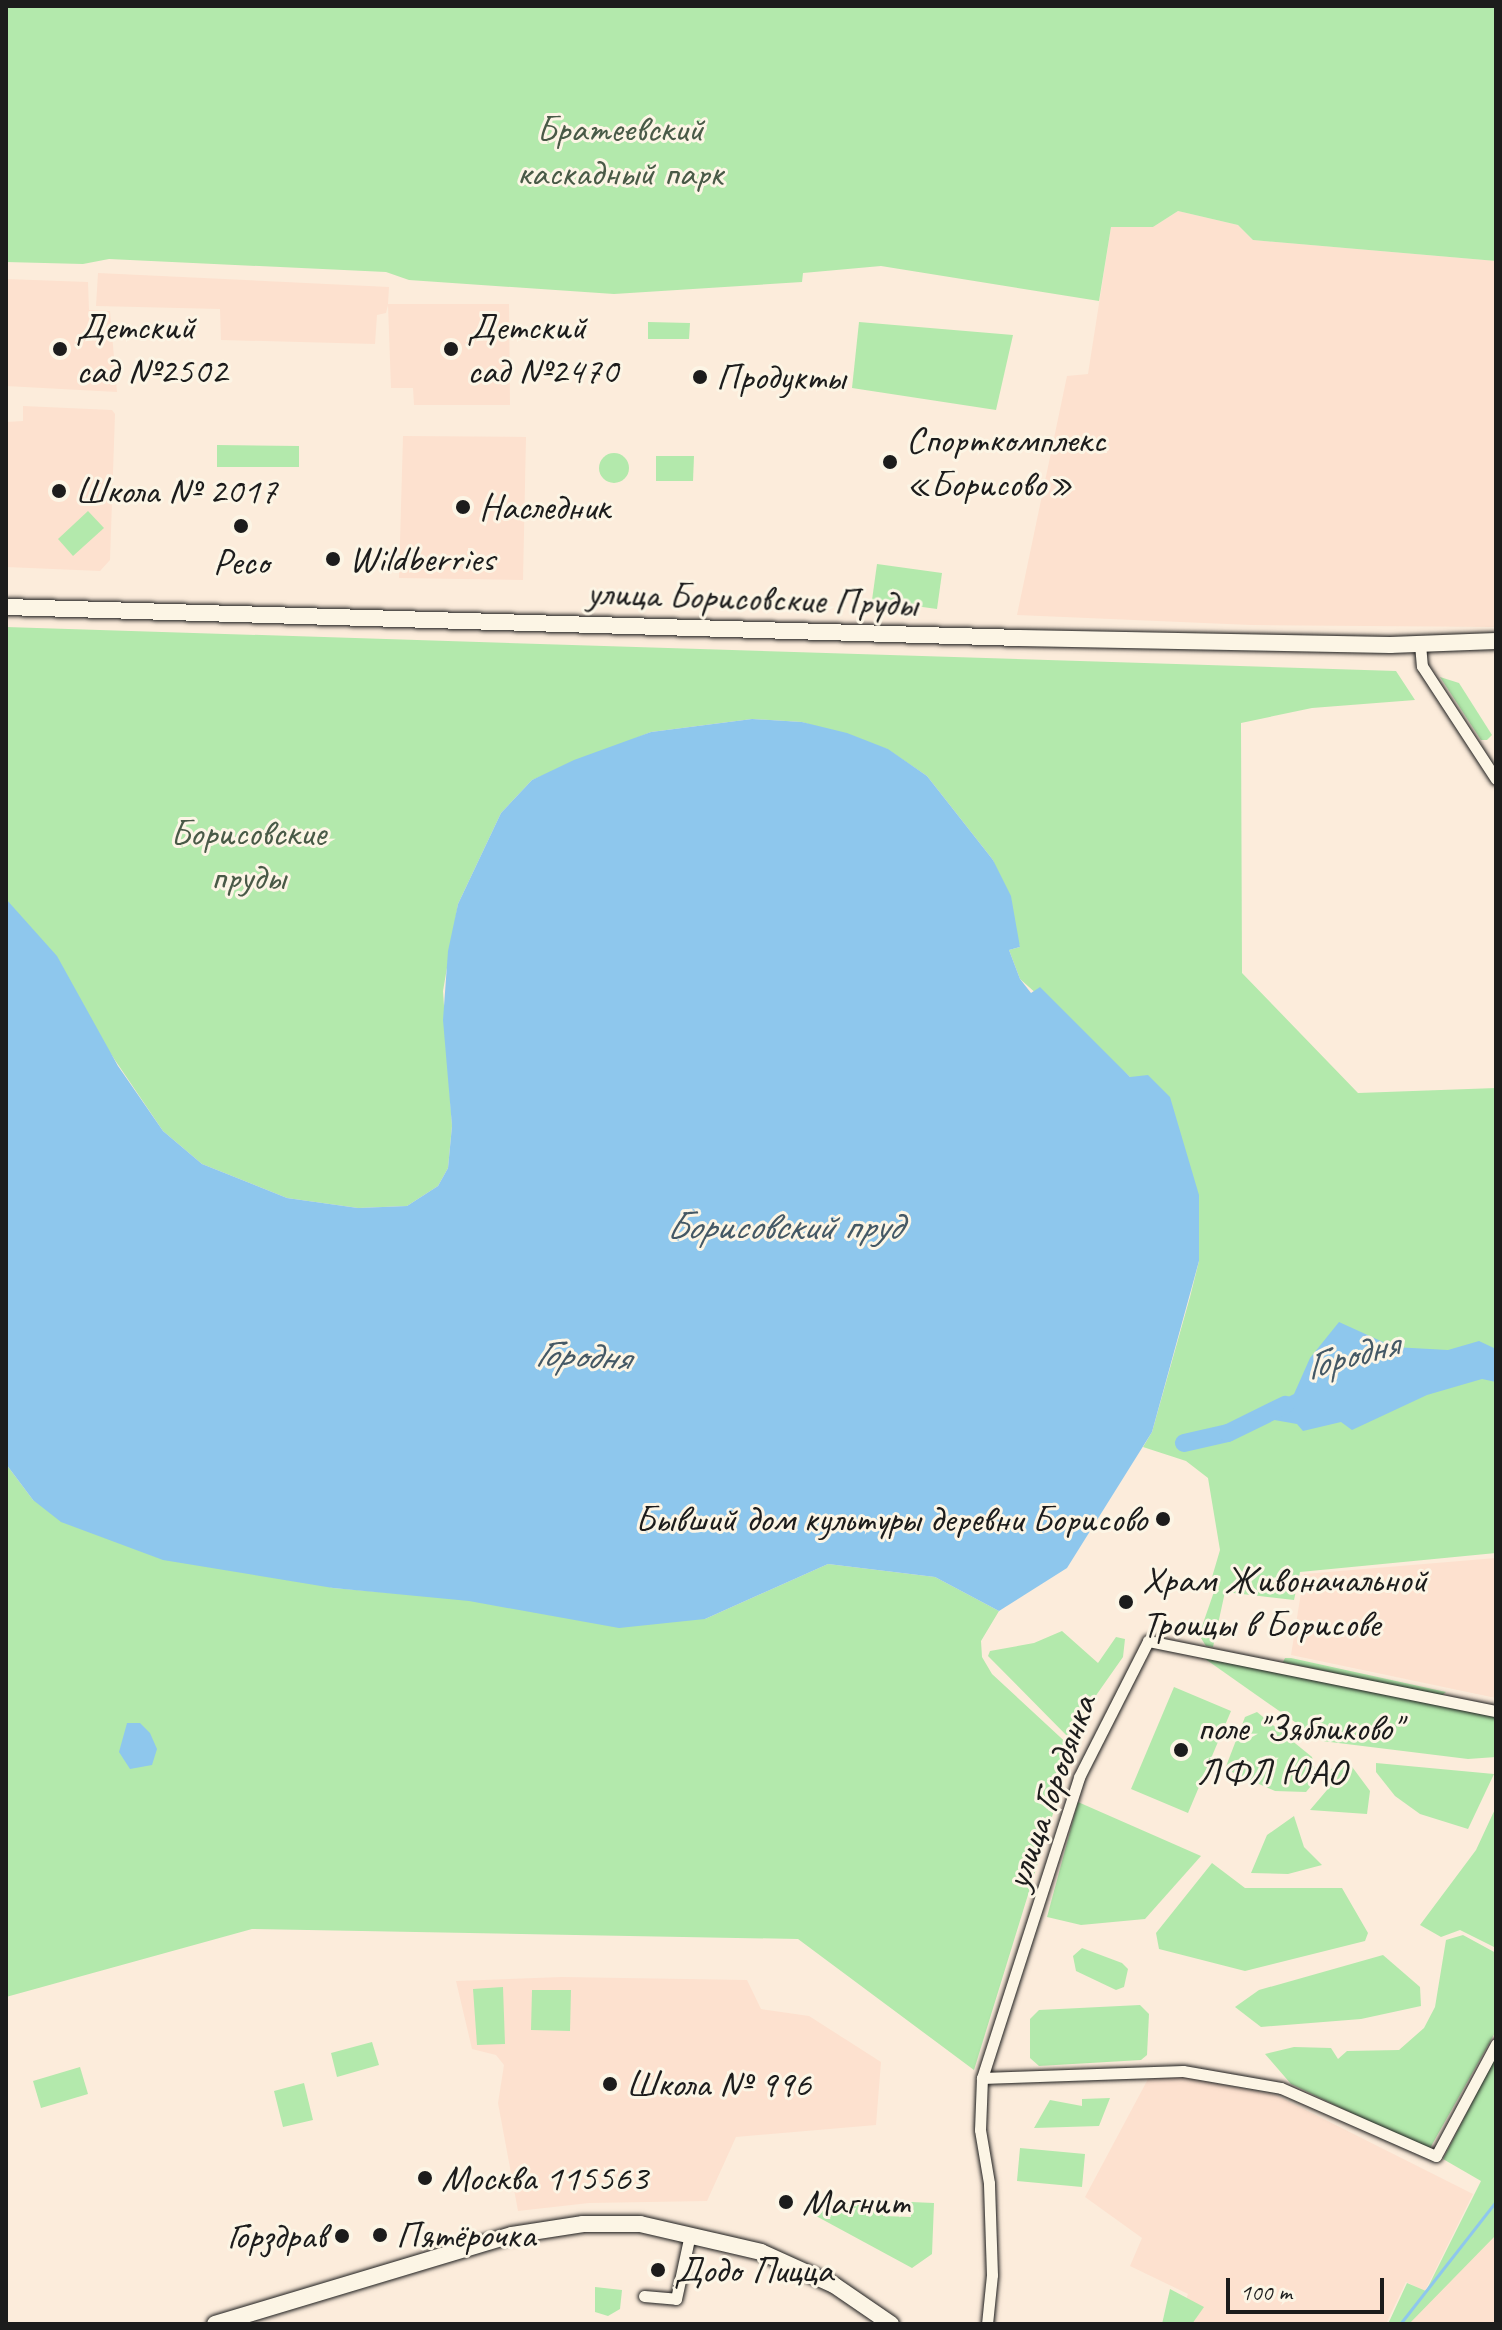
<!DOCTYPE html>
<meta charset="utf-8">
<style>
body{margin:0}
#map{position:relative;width:1502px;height:2330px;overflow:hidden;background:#fcecdb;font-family:Caveat,sans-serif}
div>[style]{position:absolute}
.built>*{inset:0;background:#fde1cf}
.green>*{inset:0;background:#b3e9ac}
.round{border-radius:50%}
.water>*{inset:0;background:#8ec7ed}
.stream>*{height:3px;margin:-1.5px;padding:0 1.5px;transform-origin:1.5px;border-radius:1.5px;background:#8ec7ed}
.river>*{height:18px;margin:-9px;padding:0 9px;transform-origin:9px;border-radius:9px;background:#8ec7ed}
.roads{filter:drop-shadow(0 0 2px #1c1c1c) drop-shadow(0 0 2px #1c1c1c)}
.street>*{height:11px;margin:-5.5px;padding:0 5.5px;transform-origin:5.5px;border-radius:5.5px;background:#fcf5e5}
.secondary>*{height:16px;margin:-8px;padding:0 8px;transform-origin:8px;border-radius:8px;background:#fcf5e5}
.dots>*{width:22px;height:22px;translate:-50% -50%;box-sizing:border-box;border:4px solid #fcf5e5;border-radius:50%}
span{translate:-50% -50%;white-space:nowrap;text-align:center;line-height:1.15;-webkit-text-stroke:6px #fcf5e5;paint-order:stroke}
.park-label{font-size:38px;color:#495a47}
.poi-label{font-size:38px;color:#1c1c1c}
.left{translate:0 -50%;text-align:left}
.right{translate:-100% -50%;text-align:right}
.street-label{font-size:38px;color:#1c1c1c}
.water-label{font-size:40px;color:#445865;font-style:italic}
.frame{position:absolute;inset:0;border:8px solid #1c1c1c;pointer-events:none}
.scale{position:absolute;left:1226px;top:2278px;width:158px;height:36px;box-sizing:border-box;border:4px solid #1c1c1c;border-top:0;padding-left:10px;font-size:24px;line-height:28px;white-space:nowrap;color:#1c1c1c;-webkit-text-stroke:6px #fcf5e5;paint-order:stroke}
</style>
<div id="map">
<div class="built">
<div style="clip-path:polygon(1178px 211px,1238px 225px,1253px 240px,1496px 261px,1496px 627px,1251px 625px,1017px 615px,1067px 376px,1088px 374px,1111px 227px,1153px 227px)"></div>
<div style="clip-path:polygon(98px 273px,389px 287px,388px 304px,509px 304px,510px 405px,414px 405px,413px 388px,391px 388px,388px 305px,386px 313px,377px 315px,375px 344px,221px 340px,220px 309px,96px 306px)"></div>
<div style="clip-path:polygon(6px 279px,88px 282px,89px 310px,110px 311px,117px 392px,6px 386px)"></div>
<div style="clip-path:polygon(23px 406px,112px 410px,115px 414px,110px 560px,100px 571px,6px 567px,6px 422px,23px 421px)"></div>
<div style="clip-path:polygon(403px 436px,526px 437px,523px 580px,399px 578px)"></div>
<div style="clip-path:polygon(1496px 1558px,1496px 1698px,1291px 1655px,1304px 1574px)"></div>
<div style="clip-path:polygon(562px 1977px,747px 1980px,761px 2009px,809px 2016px,881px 2062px,876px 2125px,736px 2137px,707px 2201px,589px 2203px,518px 2211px,498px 2103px,504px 2065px,496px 2055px,472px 2049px,456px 1981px)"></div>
<div style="clip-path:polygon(1183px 2077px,1276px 2095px,1473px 2194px,1425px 2291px,1406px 2282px,1386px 2324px,1177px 2324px,1188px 2294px,1130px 2266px,1142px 2238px,1085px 2197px,1148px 2079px)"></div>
<div style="clip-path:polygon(1496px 2226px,1496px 2324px,1407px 2324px)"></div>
</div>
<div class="green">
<div style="clip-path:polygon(6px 6px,1496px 6px,1496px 261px,1253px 240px,1238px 225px,1178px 211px,1153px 227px,1111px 227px,1099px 301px,881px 266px,803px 273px,802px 282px,614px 294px,409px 280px,386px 272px,109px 259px,83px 264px,6px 262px)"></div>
<div style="clip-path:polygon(648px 322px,690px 323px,689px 339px,648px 339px)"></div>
<div style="clip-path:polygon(859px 322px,1013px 335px,996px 410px,852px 388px)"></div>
<div style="clip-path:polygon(217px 445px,299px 446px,299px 467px,217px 467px)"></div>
<div class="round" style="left:599px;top:453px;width:30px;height:30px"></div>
<div style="clip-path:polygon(656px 456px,694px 456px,693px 481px,656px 481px)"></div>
<div style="clip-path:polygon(88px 511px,104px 528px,73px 556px,58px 539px)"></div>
<div style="clip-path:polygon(877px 564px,942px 573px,937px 609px,872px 600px)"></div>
<div style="clip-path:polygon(6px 627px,1396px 671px,1415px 700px,1312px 708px,1241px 723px,1242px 973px,1358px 1093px,1496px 1088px,1496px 1553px,1300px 1572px,1294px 1600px,1225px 1592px,1213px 1647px,1206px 1646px,1199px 1635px,1216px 1586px,1210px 1584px,1220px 1550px,1208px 1478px,1186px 1461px,1143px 1447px,1152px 1432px,1190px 1297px,1199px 1261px,1198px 1230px,1130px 1077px,1020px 979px,1009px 950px,1020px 947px,993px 860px,927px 776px,887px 749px,802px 722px,752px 719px,651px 732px,532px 780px,501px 813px,458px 904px,443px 991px,452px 1126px,448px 1168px,438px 1186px,407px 1206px,358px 1208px,287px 1198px,202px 1164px,163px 1131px,6px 899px)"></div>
<div style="clip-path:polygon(1440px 677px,1459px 683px,1492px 735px,1487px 740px,1481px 740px)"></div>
<div style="clip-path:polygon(6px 1464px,33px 1500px,333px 1588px,705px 1619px,828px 1564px,935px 1577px,999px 1611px,981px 1641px,982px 1657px,992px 1674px,1073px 1749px,974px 2070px,798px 1939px,252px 1929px,6px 1997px)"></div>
<div style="clip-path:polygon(1062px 1631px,1098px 1663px,1116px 1637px,1125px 1639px,1123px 1657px,1083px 1714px,1072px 1741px,988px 1656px,990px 1651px,1034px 1643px)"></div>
<div style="clip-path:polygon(1201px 1656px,1496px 1717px,1496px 1757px,1468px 1759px,1322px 1741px)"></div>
<div style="clip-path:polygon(1285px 1658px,1291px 1658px,1446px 1692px,1441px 1696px,1283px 1662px)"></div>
<div style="clip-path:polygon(1174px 1687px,1231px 1711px,1188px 1813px,1131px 1789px)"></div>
<div style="clip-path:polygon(1257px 1712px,1312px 1757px,1317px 1779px,1306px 1792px,1275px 1791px,1225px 1769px,1245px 1717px)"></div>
<div style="clip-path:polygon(1376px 1763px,1494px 1774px,1468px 1829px,1420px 1814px,1395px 1796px,1376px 1772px)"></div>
<div style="clip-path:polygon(1339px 1764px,1350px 1764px,1370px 1791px,1367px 1814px,1310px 1810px,1327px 1790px,1327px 1772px)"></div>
<div style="clip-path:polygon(1078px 1802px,1201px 1856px,1145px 1919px,1081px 1925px,1047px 1917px)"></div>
<div style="clip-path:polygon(1496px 1807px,1496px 1948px,1460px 1930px,1441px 1937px,1420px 1925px,1476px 1850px)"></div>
<div style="clip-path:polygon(1294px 1816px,1304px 1847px,1322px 1865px,1288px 1874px,1251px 1873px,1267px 1835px)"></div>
<div style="clip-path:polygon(1212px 1863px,1245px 1888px,1342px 1888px,1368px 1933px,1365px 1941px,1245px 1971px,1159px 1949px,1156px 1933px)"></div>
<div style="clip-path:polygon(1463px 1935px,1496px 1953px,1496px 2031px,1429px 2150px,1291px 2084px,1265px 2054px,1294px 2047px,1331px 2048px,1338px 2059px,1347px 2051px,1399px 2050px,1424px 2028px,1435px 2007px,1446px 1940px)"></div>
<div style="clip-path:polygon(1082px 1948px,1122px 1963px,1128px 1969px,1124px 1987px,1116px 1990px,1076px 1971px,1073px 1956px)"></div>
<div style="clip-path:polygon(1383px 1955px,1420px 1987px,1421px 2006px,1361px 2019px,1261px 2027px,1235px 2007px,1259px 1990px)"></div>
<div style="clip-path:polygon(503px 1987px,505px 2044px,477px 2045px,473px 1989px)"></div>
<div style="clip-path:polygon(532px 1990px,571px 1990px,570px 2031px,531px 2030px)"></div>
<div style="clip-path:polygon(1140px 2005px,1149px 2014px,1147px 2055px,1141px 2060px,1039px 2066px,1030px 2058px,1030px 2019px,1039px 2010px)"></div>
<div style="clip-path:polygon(372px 2042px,379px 2065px,337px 2077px,331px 2053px)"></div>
<div style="clip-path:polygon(1496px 2056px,1496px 2235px,1409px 2324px,1388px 2324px,1407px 2283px,1426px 2291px,1481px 2181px,1443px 2159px)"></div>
<div style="clip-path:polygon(80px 2067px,88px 2094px,41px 2108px,33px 2081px)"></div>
<div style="clip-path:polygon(304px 2083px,313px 2120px,283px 2127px,274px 2091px)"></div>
<div style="clip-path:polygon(1110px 2098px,1099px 2126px,1034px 2128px,1050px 2100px,1082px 2106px,1082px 2099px)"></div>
<div style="clip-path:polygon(1020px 2148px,1085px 2154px,1082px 2187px,1017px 2181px)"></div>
<div style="clip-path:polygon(816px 2194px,832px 2203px,883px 2206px,883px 2216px,911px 2217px,911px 2202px,934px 2203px,932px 2254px,912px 2268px,816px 2216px)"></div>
<div style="clip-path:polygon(595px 2287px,622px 2290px,620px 2309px,608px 2316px,595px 2312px)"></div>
<div style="clip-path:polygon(1170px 2289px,1204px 2307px,1192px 2324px,1162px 2324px)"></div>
</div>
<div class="water">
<div style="clip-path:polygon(752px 719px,802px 722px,847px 733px,888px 749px,927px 776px,993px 860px,1011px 896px,1020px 947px,1009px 950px,1020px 979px,1031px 993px,1040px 987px,1130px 1077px,1148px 1075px,1170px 1097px,1199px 1195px,1199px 1261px,1152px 1432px,1067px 1568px,999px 1611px,935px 1577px,828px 1564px,705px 1619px,619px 1628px,469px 1601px,333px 1588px,163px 1560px,61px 1522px,33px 1500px,6px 1464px,6px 899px,57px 956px,118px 1066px,163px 1131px,202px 1164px,287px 1198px,358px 1208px,407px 1206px,438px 1186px,448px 1168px,452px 1126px,443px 1020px,448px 951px,458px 904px,501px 813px,532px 780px,574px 760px,651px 732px)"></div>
<div style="clip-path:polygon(1339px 1322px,1394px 1347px,1448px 1350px,1479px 1341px,1496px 1349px,1496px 1382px,1482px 1379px,1427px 1395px,1352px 1430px,1341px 1422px,1303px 1431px,1297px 1424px,1269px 1419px,1262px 1410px,1294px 1394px,1310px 1358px)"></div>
<div style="clip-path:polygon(127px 1723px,140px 1723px,150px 1733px,157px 1749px,152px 1765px,130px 1769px,119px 1752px)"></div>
</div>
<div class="stream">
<div style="left:1400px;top:2324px;width:156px;rotate:-52deg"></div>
</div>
<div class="river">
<div style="left:1184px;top:1443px;width:45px;rotate:-12.8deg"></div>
<div style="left:1228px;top:1433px;width:64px;rotate:-26.2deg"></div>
</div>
<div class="roads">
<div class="street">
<div style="left:1420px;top:644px;width:22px;rotate:85deg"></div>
<div style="left:1422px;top:666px;width:135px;rotate:56.8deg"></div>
<div style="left:982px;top:2078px;width:201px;rotate:-2deg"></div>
<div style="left:1183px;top:2071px;width:99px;rotate:9.8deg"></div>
<div style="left:1281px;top:2088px;width:169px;rotate:23.7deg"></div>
<div style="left:1436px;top:2156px;width:127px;rotate:-61.8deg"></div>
<div style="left:644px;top:2296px;width:32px;rotate:5deg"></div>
<div style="left:676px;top:2299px;width:66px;rotate:-77.8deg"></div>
<div style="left:987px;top:2324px;width:49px;rotate:-84.2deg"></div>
<div style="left:992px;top:2275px;width:92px;rotate:-91.9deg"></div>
<div style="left:989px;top:2183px;width:54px;rotate:-99.6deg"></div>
<div style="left:980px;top:2130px;width:52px;rotate:-87.8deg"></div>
<div style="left:982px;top:2078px;width:316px;rotate:-72.1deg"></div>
<div style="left:1079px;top:1777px;width:153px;rotate:-63.1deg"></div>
<div style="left:1148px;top:1641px;width:355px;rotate:11.4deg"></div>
</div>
<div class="secondary">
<div style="left:6px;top:607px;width:1013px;rotate:1.75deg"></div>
<div style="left:1019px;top:638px;width:371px;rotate:1.1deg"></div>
<div style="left:1390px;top:645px;width:106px;rotate:-2.2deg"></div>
<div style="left:215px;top:2324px;width:310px;rotate:-16.7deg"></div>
<div style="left:512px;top:2235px;width:72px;rotate:-8.8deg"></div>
<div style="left:583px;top:2224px;width:57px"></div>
<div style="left:640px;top:2224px;width:124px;rotate:13deg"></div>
<div style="left:761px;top:2252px;width:80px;rotate:24.3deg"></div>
<div style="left:834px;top:2285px;width:69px;rotate:34.4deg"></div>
</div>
</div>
<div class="dots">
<div style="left:60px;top:349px;background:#1c1c1c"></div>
<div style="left:451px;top:349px;background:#1c1c1c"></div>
<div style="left:700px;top:377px;background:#1c1c1c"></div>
<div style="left:890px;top:462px;background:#1c1c1c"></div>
<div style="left:59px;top:491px;background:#1c1c1c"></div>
<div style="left:463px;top:507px;background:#1c1c1c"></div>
<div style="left:241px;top:526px;background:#1c1c1c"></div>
<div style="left:333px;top:559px;background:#1c1c1c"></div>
<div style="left:1163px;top:1519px;background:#1c1c1c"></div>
<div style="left:1126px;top:1602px;background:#1c1c1c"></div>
<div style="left:1181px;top:1750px;background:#1c1c1c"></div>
<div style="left:610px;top:2084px;background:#1c1c1c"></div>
<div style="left:425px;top:2178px;background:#1c1c1c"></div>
<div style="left:786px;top:2202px;background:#1c1c1c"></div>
<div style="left:380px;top:2235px;background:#1c1c1c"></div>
<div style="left:342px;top:2236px;background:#1c1c1c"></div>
<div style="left:658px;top:2270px;background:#1c1c1c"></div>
</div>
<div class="park-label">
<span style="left:620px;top:151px">Братеевский<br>каскадный парк</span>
<span style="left:248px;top:855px">Борисовские<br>пруды</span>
</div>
<div class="poi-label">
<span class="left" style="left:76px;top:349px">Детский<br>сад №2502</span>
<span class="left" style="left:467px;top:349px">Детский<br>сад №2470</span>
<span class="left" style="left:716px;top:377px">Продукты</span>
<span class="left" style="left:906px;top:462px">Спорткомплекс<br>«Борисово»</span>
<span class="left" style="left:75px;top:491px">Школа № 2017</span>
<span class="left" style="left:479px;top:507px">Наследник</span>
<span class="left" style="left:349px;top:559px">Wildberries</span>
<span style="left:241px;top:562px">Ресо</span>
<span class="right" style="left:1147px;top:1519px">Бывший дом культуры деревни Борисово</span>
<span class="left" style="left:1142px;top:1602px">Храм Живоначальной<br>Троицы в Борисове</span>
<span class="left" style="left:1197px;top:1750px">поле "Зябликово"<br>ЛФЛ ЮАО</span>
<span class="left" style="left:626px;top:2084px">Школа № 996</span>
<span class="left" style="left:441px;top:2178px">Москва 115563</span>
<span class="left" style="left:802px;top:2202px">Магнит</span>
<span class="left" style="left:396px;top:2235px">Пятёрочка</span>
<span class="right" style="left:326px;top:2236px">Горздрав</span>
<span class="left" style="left:674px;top:2270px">Додо Пицца</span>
</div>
<div class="street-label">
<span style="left:752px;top:598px;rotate:2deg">улица Борисовские Пруды</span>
<span style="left:1050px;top:1792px;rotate:-70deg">улица Городянка</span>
</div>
<div class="water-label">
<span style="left:783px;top:1226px">Борисовский пруд</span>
<span style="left:582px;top:1355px;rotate:3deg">Городня</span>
<span style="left:1351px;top:1355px;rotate:-15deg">Городня</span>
</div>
<div class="frame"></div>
<div class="scale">100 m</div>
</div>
